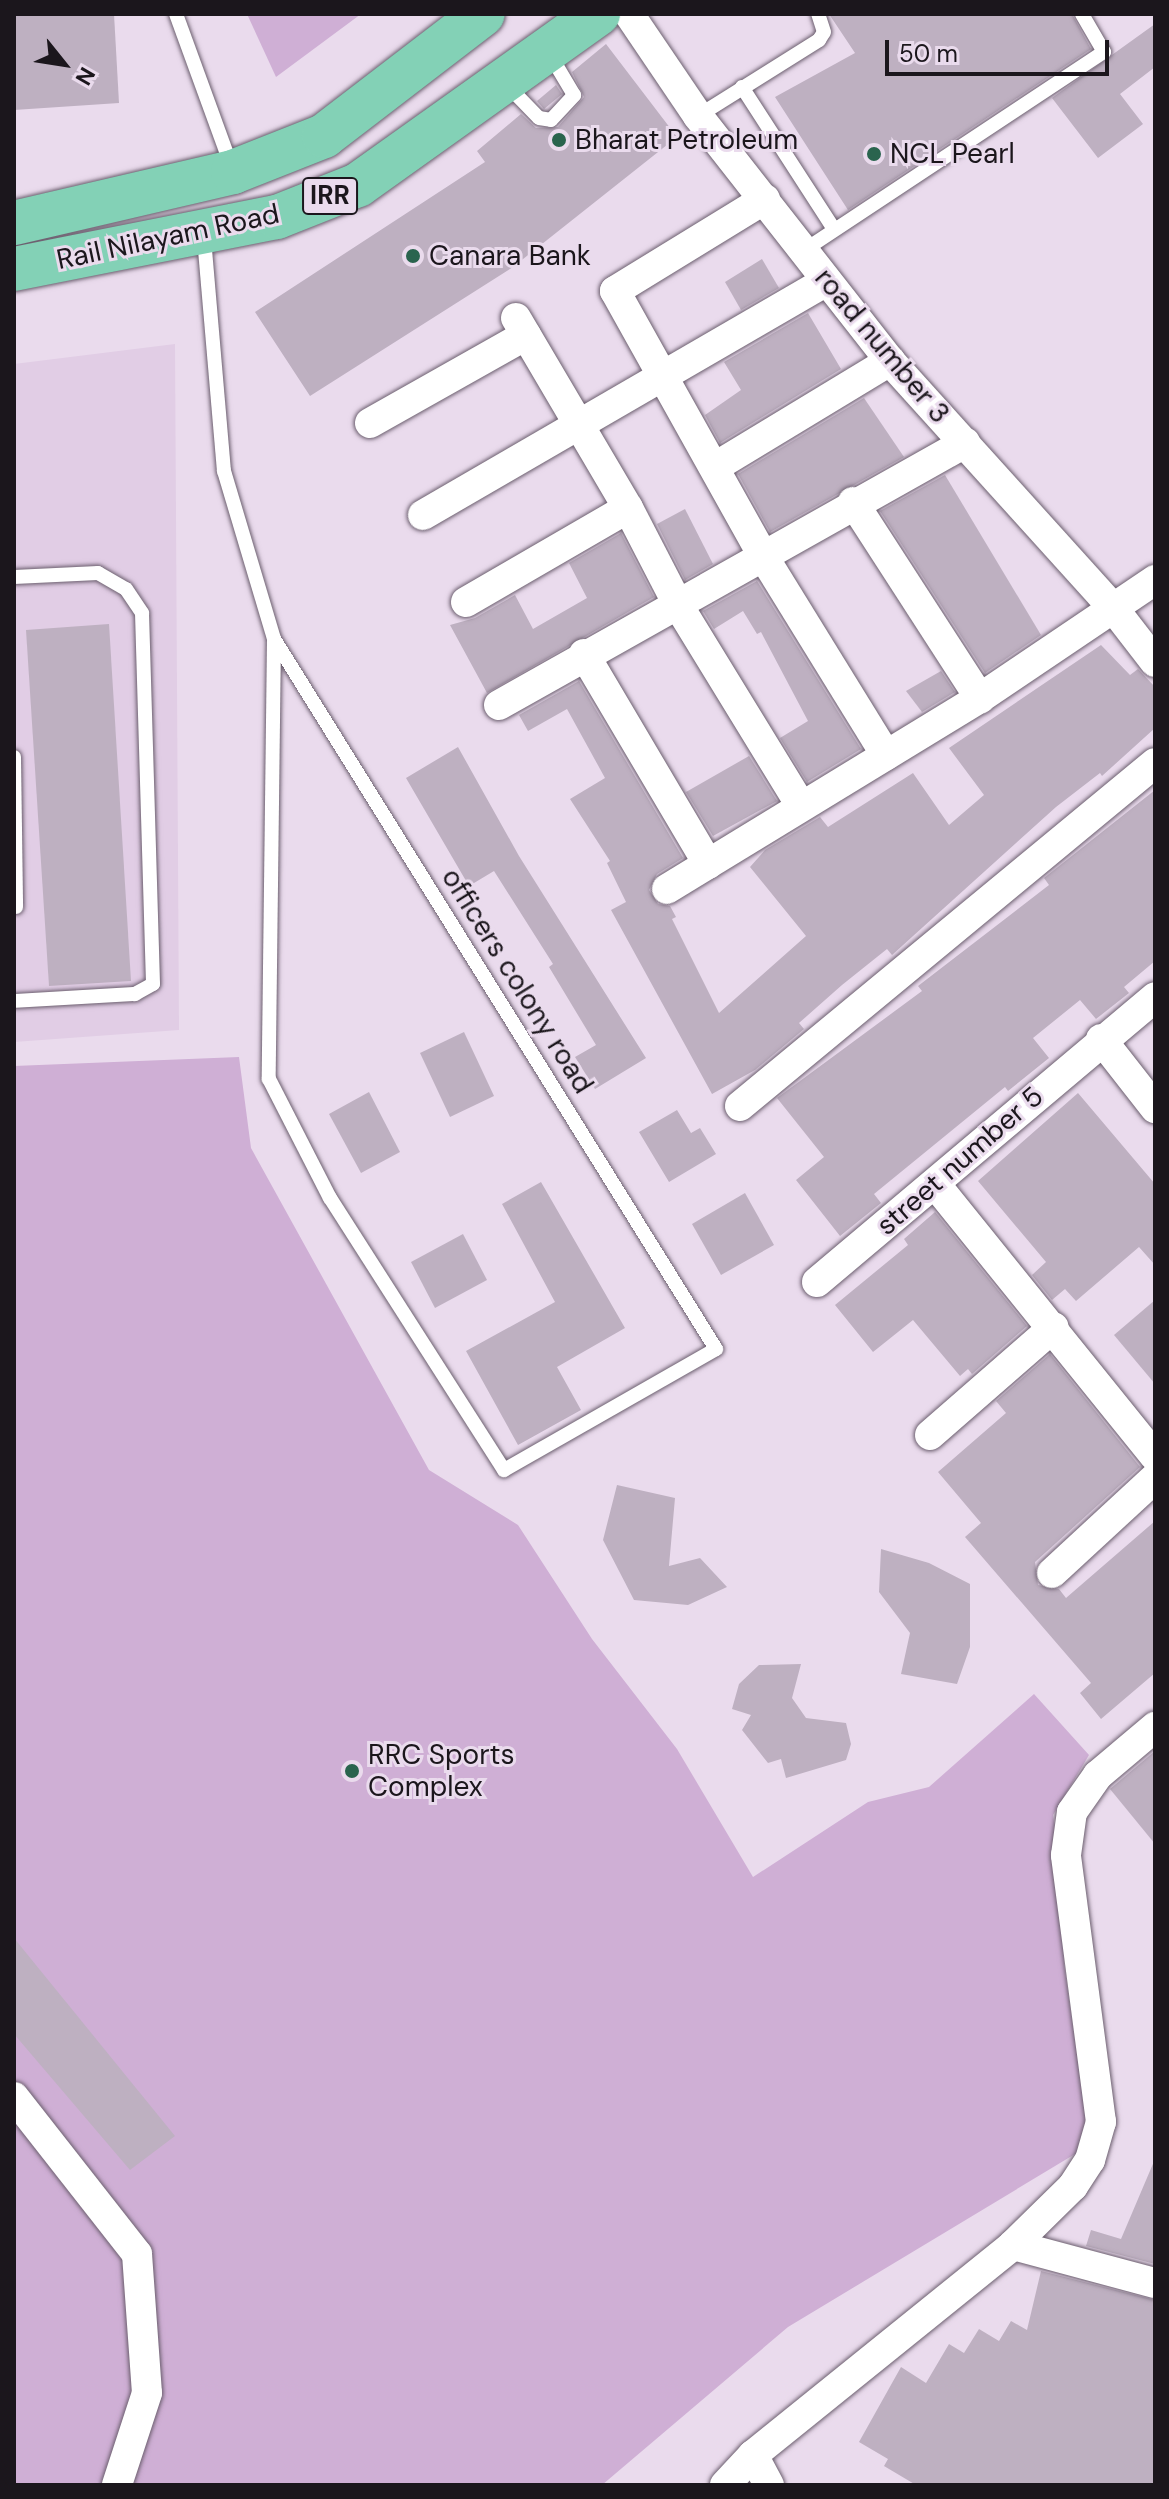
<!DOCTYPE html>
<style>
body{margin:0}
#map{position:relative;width:1169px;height:2499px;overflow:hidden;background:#eadbed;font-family:"DM Sans",sans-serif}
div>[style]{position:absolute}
.built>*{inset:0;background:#e1cde5}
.green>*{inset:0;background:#cfafd5}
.building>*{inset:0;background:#beb0c1}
.roads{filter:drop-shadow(0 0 2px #6b5e6e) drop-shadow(0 0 2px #6b5e6e)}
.lane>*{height:14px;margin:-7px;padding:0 7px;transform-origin:7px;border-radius:7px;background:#fff}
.street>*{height:30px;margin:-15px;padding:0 15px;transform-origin:15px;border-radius:15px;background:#fff}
.primary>*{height:44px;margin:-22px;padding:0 22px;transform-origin:22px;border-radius:22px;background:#83d1b6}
.dots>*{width:22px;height:22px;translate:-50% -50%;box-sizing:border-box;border:4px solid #eadbed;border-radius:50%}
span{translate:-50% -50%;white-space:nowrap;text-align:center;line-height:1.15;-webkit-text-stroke:6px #eadbed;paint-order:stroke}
.shield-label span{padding:2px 6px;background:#eadbed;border:2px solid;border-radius:6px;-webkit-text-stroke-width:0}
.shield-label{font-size:26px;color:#1b161c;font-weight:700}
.poi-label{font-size:28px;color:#1b161c}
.left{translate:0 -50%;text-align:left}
.street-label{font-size:28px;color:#1b161c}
.frame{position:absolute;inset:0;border:16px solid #1b161c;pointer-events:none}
.north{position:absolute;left:24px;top:24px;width:80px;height:80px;-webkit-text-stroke:6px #eadbed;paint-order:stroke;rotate:120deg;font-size:22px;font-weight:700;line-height:32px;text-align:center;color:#1b161c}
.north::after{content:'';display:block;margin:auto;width:28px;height:36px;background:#1b161c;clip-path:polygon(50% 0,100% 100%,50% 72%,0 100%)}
.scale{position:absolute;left:885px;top:40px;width:224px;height:36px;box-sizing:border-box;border:4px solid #1b161c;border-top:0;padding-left:10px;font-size:24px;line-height:28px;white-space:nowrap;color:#1b161c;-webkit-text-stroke:6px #eadbed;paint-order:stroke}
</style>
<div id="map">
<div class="built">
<div style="clip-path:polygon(175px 344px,179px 1030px,14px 1042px,14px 364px)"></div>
</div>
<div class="green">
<div style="clip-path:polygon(247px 14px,361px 14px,276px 77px)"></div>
<div style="clip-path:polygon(239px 1057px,251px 1148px,429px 1470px,518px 1525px,592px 1639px,677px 1749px,753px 1877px,868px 1802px,929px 1787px,1034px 1694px,1089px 1755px,1053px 1815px,1062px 1871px,1064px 1964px,1090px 2145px,788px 2327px,602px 2485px,14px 2485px,14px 1066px)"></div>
</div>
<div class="building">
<div style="clip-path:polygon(114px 14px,119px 103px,14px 110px,14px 16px)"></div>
<div style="clip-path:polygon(829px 14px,1072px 14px,1091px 49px,848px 210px,775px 97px,855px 53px)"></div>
<div style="clip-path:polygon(1155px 24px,1155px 67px,1120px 94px,1143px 124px,1098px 158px,1052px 98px)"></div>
<div style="clip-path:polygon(606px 44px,677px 137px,513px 267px,310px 396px,255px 312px,485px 162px,477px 151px,521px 114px,536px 128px,558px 127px,584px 97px,572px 72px)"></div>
<div style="clip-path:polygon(556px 85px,562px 94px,544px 109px,537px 101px)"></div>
<div style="clip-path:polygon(762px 259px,779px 288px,741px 310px,725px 282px)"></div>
<div style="clip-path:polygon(808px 313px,841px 369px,720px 443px,705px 415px,741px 390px,724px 362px)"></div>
<div style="clip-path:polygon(864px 398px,904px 457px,770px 532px,738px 474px)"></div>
<div style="clip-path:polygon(945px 475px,1041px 635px,985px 673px,880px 511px)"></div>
<div style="clip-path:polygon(685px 509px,713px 564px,685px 580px,657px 524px)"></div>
<div style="clip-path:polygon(621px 533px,654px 597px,487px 693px,450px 625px,475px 618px,515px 595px,533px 629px,587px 598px,569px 563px)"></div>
<div style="clip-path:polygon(757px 581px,861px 749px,807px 782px,780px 738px,808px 721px,761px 632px,757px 634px,743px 611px,714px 629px,703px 611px)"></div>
<div style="clip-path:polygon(109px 624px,131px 981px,49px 986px,26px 630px)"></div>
<div style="clip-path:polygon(1101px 645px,1130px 675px,1138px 669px,1155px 687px,1155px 728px,1102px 776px,1100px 773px,1056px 807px,892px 955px,887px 949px,842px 985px,799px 1023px,804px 1029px,755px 1070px,712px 1094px,611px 910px,626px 902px,607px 863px,610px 861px,570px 799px,605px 778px,567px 709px,528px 731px,519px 715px,579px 681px,683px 858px,657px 874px,649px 890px,658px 904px,670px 906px,676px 917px,672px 919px,719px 1013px,806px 936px,750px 867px,765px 850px,820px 817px,828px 827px,913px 773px,949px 825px,984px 795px,949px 748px)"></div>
<div style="clip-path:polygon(941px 671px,955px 692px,922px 712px,906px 691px)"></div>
<div style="clip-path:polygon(458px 747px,519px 856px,646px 1058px,595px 1089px,575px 1057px,596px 1045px,549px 967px,553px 964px,494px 871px,469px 886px,406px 778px)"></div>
<div style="clip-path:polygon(749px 756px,777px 801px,713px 836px,686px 792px)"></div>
<div style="clip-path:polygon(1155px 790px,1155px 961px,1124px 987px,1129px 993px,1096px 1019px,1080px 1000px,1033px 1038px,1049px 1058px,1008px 1091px,1005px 1087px,874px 1194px,881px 1203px,840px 1236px,796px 1180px,824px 1157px,777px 1098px,922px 991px,918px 986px,1049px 885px,1044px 878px)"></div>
<div style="clip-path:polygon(464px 1032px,494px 1096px,450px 1117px,420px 1053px)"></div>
<div style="clip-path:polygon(369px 1092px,400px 1152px,361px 1173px,329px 1114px)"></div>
<div style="clip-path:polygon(1078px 1093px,1155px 1184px,1155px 1265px,1139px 1247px,1076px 1301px,1065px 1289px,1052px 1300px,1032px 1275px,1046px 1262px,978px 1181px)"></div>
<div style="clip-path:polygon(677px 1110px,691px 1133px,700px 1128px,716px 1154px,669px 1182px,639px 1132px)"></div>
<div style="clip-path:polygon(541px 1182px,625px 1328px,557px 1367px,581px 1410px,518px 1445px,466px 1351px,555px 1302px,502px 1204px)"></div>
<div style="clip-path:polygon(745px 1193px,774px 1245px,721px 1275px,692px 1224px)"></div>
<div style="clip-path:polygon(935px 1212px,1027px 1326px,972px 1374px,968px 1369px,960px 1376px,913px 1320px,873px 1352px,835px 1305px,908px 1245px,904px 1239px)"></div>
<div style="clip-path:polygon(463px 1234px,487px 1280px,435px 1308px,411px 1262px)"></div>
<div style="clip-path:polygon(1155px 1300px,1155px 1384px,1114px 1335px)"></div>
<div style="clip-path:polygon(1050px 1354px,1140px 1467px,1035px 1562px,1038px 1585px,1059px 1589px,1066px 1598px,1155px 1521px,1155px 1673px,1101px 1719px,1080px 1693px,1091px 1683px,965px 1537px,981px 1523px,938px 1472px,1006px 1413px,996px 1401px)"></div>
<div style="clip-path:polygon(617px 1485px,675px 1498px,669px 1566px,700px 1558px,727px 1587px,688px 1605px,634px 1600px,603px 1540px)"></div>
<div style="clip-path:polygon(881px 1549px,929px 1563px,970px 1584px,970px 1647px,957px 1684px,901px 1674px,910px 1633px,879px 1592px)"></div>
<div style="clip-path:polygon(801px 1664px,792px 1698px,806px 1718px,846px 1723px,851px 1744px,846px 1760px,786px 1778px,781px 1759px,768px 1763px,742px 1730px,751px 1715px,732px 1709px,739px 1684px,759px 1665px)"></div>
<div style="clip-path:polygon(1155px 1751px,1155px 1844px,1110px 1789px)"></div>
<div style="clip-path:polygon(14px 1938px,175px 2136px,130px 2170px,14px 2034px)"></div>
<div style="clip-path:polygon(1155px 2159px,1155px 2264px,1086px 2246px,1091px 2230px,1121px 2239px)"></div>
<div style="clip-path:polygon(1041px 2271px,1155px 2300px,1155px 2485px,916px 2485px,884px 2466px,888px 2459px,859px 2442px,901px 2367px,926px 2383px,949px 2344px,964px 2353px,979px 2329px,999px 2341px,1011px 2321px,1027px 2330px)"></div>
</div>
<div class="roads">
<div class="lane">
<div style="left:176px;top:14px;width:164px;rotate:70deg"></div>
<div style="left:506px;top:84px;width:47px;rotate:45.9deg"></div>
<div style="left:539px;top:118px;width:12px;rotate:9deg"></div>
<div style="left:551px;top:120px;width:34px;rotate:-47deg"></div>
<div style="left:574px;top:95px;width:49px;rotate:-120.8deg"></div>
<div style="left:742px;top:87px;width:169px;rotate:57.1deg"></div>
<div style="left:698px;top:116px;width:143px;rotate:-32.1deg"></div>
<div style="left:819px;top:40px;width:9px;rotate:-58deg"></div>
<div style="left:824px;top:32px;width:19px;rotate:-108deg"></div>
<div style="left:204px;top:238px;width:234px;rotate:85.1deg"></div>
<div style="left:224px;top:471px;width:175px;rotate:73.4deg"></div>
<div style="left:274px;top:639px;width:440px;rotate:90.7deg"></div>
<div style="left:269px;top:1079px;width:134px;rotate:62.9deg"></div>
<div style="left:330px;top:1198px;width:323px;rotate:57.4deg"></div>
<div style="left:504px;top:1470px;width:244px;rotate:-29.7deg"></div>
<div style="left:716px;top:1349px;width:836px;rotate:-121.9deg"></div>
<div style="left:803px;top:251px;width:361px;rotate:-33.5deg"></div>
<div style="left:1104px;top:52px;width:44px;rotate:-120.1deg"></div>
<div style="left:14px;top:577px;width:84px;rotate:-2.7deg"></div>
<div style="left:98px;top:573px;width:32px;rotate:30deg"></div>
<div style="left:126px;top:589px;width:29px;rotate:56deg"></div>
<div style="left:142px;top:613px;width:371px;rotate:88.3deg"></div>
<div style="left:153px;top:984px;width:21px;rotate:151deg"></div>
<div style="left:135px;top:994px;width:121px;rotate:176.7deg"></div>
<div style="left:14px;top:757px;width:150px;rotate:89.2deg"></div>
</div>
<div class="street">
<div style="left:629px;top:14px;width:123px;rotate:55.9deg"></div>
<div style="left:698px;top:116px;width:311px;rotate:51.9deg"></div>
<div style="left:890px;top:361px;width:334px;rotate:47.9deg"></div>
<div style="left:1114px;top:609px;width:67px;rotate:52.3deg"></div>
<div style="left:765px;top:199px;width:176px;rotate:148.5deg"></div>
<div style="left:615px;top:291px;width:304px;rotate:60.8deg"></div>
<div style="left:763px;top:556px;width:234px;rotate:58.3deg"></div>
<div style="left:516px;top:318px;width:221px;rotate:59.5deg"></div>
<div style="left:628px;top:508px;width:109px;rotate:62.7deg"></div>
<div style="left:678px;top:605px;width:236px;rotate:58.5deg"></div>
<div style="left:370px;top:423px;width:179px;rotate:-29.4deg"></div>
<div style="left:715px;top:467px;width:205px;rotate:-31.2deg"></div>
<div style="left:853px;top:502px;width:234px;rotate:57.1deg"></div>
<div style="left:423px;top:515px;width:465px;rotate:-30.1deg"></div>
<div style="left:466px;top:602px;width:187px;rotate:-30.1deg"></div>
<div style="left:584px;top:654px;width:244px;rotate:59.4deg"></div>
<div style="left:499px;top:705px;width:535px;rotate:-29.35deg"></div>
<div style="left:667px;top:889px;width:367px;rotate:-31.4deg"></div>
<div style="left:980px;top:698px;width:211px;rotate:-34deg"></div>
<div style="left:1101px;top:1039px;width:88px;rotate:52deg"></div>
<div style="left:740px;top:1106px;width:538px;rotate:-39.57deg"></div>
<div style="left:936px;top:1185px;width:348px;rotate:51.1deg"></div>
<div style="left:817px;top:1282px;width:442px;rotate:-40.1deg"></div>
<div style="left:930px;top:1435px;width:164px;rotate:-41.1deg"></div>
<div style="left:1052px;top:1573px;width:140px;rotate:-42.7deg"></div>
<div style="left:14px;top:2097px;width:199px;rotate:51.9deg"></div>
<div style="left:137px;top:2254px;width:139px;rotate:85.9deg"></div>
<div style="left:147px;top:2393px;width:97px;rotate:108.1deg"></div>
<div style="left:1013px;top:2245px;width:147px;rotate:15deg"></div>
<div style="left:753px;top:2455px;width:34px;rotate:62deg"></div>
<div style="left:725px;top:2485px;width:41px;rotate:-47deg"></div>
<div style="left:753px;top:2455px;width:334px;rotate:-38.9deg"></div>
<div style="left:1013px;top:2245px;width:84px;rotate:-44.5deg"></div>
<div style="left:1073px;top:2186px;width:31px;rotate:-57deg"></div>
<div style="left:1090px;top:2160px;width:40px;rotate:-74deg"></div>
<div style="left:1101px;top:2122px;width:269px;rotate:-97.5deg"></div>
<div style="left:1066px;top:1855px;width:43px;rotate:-82.1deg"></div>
<div style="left:1072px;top:1812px;width:45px;rotate:-54.9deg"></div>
<div style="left:1098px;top:1775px;width:75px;rotate:-40.1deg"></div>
</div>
<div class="primary">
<div style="left:14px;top:223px;width:225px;rotate:-13.1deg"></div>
<div style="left:233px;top:172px;width:98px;rotate:-21.6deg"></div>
<div style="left:324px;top:136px;width:200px;rotate:-37.5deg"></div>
<div style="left:14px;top:269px;width:268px;rotate:-11.2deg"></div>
<div style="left:277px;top:217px;width:87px;rotate:-21.6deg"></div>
<div style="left:358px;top:185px;width:295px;rotate:-35.5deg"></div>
</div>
</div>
<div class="dots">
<div style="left:559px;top:140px;background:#2a644e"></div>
<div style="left:874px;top:154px;background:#2a644e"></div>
<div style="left:413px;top:256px;background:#2a644e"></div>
<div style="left:352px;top:1771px;background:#2a644e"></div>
</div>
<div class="shield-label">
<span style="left:330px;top:196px">IRR</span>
</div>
<div class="poi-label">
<span class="left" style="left:575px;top:140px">Bharat Petroleum</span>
<span class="left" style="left:890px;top:154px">NCL Pearl</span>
<span class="left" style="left:429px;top:256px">Canara Bank</span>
<span class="left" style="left:368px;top:1771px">RRC Sports<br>Complex</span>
</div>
<div class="street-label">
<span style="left:168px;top:237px;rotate:-12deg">Rail Nilayam Road</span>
<span style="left:882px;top:346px;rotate:50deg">road number 3</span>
<span style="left:517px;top:981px;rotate:58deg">officers colony road</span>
<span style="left:960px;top:1161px;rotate:-41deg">street number 5</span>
</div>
<div class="frame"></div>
<div class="north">N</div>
<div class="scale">50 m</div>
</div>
